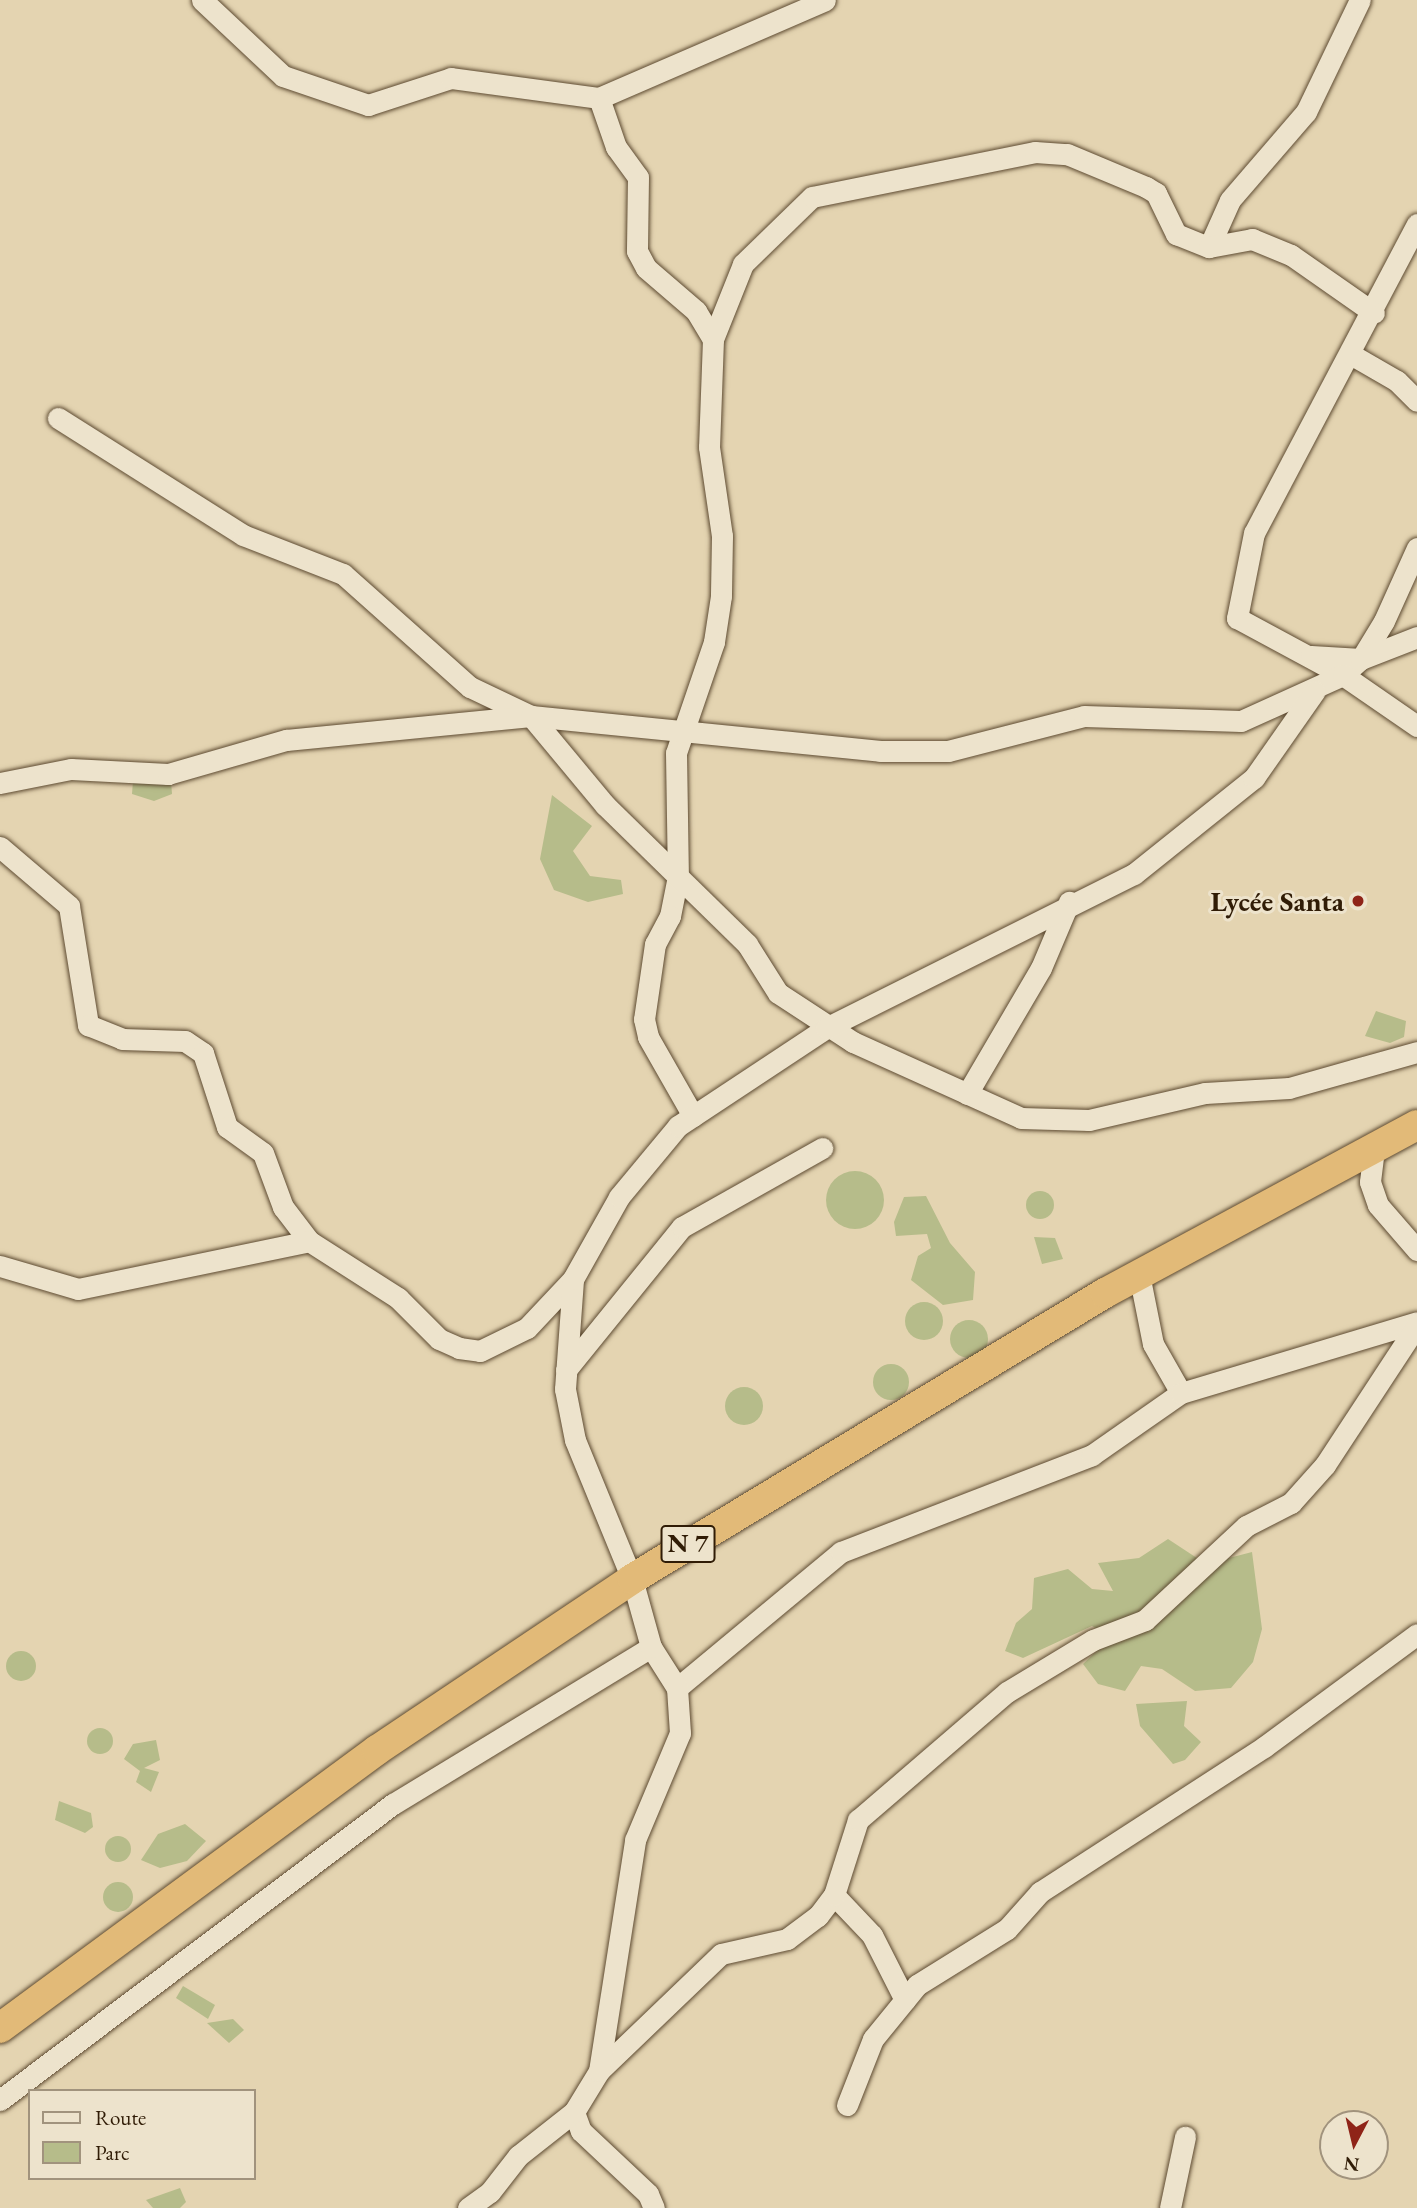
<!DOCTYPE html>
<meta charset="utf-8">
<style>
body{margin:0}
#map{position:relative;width:1417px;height:2208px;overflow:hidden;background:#e4d4b1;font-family:"EB Garamond",serif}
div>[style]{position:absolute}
.green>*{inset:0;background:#b6bc8a}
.round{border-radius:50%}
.roads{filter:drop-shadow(0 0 2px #5d4a31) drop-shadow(0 0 2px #5d4a31)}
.minor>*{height:21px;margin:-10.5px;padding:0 10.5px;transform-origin:10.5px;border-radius:10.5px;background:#ede3cc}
.highway>*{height:30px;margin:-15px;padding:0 15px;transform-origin:15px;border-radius:15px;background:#e2ba78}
.dots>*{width:19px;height:19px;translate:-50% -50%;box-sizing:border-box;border:4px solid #ede3cc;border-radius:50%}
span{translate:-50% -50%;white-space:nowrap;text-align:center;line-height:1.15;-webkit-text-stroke:6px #ede3cc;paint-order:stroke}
.shield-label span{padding:2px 5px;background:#ede3cc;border:2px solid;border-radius:5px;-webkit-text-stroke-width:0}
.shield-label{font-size:26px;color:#301c06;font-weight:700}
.poi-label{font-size:28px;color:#301c06;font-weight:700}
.right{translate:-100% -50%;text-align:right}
.legend{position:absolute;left:28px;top:2089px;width:228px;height:91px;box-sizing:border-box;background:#ede3cc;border:2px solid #a1937d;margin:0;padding:9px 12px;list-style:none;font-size:21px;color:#301c06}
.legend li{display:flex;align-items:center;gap:14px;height:35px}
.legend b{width:35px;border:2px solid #a1937d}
.north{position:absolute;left:1319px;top:2110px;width:70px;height:70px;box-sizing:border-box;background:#ede3cc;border:2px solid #a1937d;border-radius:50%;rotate:187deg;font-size:19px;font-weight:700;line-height:28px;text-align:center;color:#301c06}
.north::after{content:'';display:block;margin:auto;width:24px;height:32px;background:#8f2418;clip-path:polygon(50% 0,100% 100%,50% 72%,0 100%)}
</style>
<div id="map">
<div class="green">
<div style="clip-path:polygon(170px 768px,172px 794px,154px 801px,132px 794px,133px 781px)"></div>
<div style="clip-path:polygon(552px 795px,592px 826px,573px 851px,590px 876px,621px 880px,623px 894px,588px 902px,554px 890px,540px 859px)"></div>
<div style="clip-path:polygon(1376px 1011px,1406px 1021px,1404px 1037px,1390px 1043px,1365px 1036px)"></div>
<div class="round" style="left:826px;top:1171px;width:58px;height:58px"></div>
<div class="round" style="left:1026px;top:1191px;width:28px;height:28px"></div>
<div style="clip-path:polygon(926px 1196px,950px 1243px,975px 1272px,973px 1300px,943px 1305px,911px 1280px,918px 1256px,931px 1248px,927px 1234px,896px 1236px,894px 1222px,904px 1197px)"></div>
<div style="clip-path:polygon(1034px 1237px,1055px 1238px,1063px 1259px,1042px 1264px)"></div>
<div class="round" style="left:905px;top:1302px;width:38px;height:38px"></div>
<div class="round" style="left:950px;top:1320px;width:38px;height:38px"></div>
<div class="round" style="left:873px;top:1364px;width:36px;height:36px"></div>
<div class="round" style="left:725px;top:1387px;width:38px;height:38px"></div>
<div style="clip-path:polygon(1168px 1539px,1206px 1564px,1252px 1552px,1262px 1629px,1253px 1662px,1231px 1688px,1195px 1691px,1162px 1669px,1141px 1666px,1125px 1691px,1098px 1684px,1083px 1664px,1111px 1637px,1092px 1626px,1023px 1658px,1005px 1651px,1016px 1623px,1032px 1609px,1034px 1578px,1068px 1569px,1092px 1589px,1113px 1591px,1098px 1563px,1139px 1558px)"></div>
<div class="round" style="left:6px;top:1651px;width:30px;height:30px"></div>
<div style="clip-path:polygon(1187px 1701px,1184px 1726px,1201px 1742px,1185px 1760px,1173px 1764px,1140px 1726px,1136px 1704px)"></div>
<div class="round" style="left:87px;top:1728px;width:26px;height:26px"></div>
<div style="clip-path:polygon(156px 1740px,160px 1760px,144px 1768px,159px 1772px,151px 1792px,136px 1782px,140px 1771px,124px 1759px,133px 1744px)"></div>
<div style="clip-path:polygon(59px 1801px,91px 1813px,93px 1827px,85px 1833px,55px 1820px)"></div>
<div style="clip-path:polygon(185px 1824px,206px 1841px,187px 1861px,160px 1868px,141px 1860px,158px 1834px)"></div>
<div class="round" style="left:105px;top:1836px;width:26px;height:26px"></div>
<div class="round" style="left:103px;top:1882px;width:30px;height:30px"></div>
<div style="clip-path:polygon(183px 1986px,215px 2005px,208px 2019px,176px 1998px)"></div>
<div style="clip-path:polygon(233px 2019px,244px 2030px,229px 2043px,207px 2023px)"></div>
<div style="clip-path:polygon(180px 2188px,186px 2202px,180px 2208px,153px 2208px,146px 2200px)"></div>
</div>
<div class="roads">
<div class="minor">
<div style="left:202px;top:0;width:111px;rotate:43.2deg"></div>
<div style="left:283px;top:76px;width:90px;rotate:18.8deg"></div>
<div style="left:368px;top:105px;width:87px;rotate:-18deg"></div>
<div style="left:451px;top:78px;width:149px;rotate:7.7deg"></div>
<div style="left:599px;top:98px;width:246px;rotate:-23.4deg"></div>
<div style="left:599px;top:98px;width:52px;rotate:70.9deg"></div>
<div style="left:616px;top:147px;width:37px;rotate:54deg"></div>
<div style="left:638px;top:177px;width:74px;rotate:90.8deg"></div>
<div style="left:637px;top:251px;width:19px;rotate:62deg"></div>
<div style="left:646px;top:268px;width:66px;rotate:40.7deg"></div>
<div style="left:696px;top:311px;width:33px;rotate:59deg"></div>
<div style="left:713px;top:339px;width:108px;rotate:92.1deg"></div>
<div style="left:709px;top:447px;width:90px;rotate:81.7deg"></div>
<div style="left:722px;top:536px;width:60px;rotate:91deg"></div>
<div style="left:721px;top:596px;width:47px;rotate:98.7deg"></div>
<div style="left:714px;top:642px;width:117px;rotate:108.9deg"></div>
<div style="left:676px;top:753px;width:123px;rotate:89.1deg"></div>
<div style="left:678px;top:876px;width:41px;rotate:101.3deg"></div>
<div style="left:670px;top:916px;width:32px;rotate:118deg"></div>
<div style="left:655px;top:944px;width:76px;rotate:98.3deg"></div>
<div style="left:644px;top:1019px;width:18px;rotate:77deg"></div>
<div style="left:648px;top:1037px;width:91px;rotate:60.3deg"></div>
<div style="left:1417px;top:224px;width:349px;rotate:117.8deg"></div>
<div style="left:1254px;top:533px;width:87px;rotate:101.3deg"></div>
<div style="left:1237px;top:618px;width:120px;rotate:28.3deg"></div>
<div style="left:1343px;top:675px;width:24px;rotate:-42deg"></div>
<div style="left:1361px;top:659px;width:44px;rotate:-58.8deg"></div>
<div style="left:1384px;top:621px;width:80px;rotate:-65.7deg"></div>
<div style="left:1209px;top:247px;width:51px;rotate:-65.9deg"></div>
<div style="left:1230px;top:200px;width:116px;rotate:-49.2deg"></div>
<div style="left:1306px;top:112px;width:124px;rotate:-64.3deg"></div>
<div style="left:713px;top:339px;width:81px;rotate:-68.2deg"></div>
<div style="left:743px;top:264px;width:96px;rotate:-44.2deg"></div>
<div style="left:812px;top:197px;width:227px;rotate:-11.4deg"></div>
<div style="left:1035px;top:152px;width:32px;rotate:4deg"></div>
<div style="left:1067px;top:154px;width:86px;rotate:22.7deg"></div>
<div style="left:1146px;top:187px;width:12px;rotate:31deg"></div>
<div style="left:1156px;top:193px;width:46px;rotate:64deg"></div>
<div style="left:1176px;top:234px;width:35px;rotate:22deg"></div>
<div style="left:1209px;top:247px;width:44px;rotate:-10.5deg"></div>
<div style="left:1252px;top:239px;width:42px;rotate:22.3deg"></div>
<div style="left:1291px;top:255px;width:101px;rotate:34.9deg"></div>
<div style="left:1352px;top:355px;width:52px;rotate:30deg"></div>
<div style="left:1397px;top:381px;width:28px;rotate:45deg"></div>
<div style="left:58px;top:418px;width:219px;rotate:32.3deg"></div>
<div style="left:243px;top:535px;width:107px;rotate:21.3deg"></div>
<div style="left:343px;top:574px;width:170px;rotate:41.7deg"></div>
<div style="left:470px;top:687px;width:68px;rotate:25.4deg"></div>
<div style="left:531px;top:716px;width:116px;rotate:50.3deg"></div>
<div style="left:605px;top:805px;width:199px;rotate:44.4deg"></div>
<div style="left:747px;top:944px;width:58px;rotate:57.7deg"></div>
<div style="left:778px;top:993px;width:90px;rotate:33.2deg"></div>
<div style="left:853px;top:1042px;width:184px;rotate:24.3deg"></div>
<div style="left:1021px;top:1118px;width:68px;rotate:1.7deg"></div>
<div style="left:1089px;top:1120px;width:119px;rotate:-13.1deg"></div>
<div style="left:1205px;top:1093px;width:84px;rotate:-3.4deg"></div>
<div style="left:1289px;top:1088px;width:133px;rotate:-15.7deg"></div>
<div style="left:1311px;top:656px;width:50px;rotate:3.4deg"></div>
<div style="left:1361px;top:659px;width:60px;rotate:-21.4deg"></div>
<div style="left:0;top:783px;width:72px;rotate:-11.2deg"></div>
<div style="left:71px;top:769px;width:97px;rotate:3deg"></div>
<div style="left:168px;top:774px;width:123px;rotate:-16.1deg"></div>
<div style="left:286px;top:740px;width:246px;rotate:-5.6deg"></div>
<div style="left:531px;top:716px;width:351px;rotate:5.7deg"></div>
<div style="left:880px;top:751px;width:68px"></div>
<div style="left:948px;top:751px;width:140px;rotate:-14.4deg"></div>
<div style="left:1084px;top:716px;width:157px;rotate:1.8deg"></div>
<div style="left:1241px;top:721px;width:112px;rotate:-24.3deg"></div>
<div style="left:1343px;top:675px;width:90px;rotate:34.6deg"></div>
<div style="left:0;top:847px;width:91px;rotate:40.5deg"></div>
<div style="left:69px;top:906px;width:121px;rotate:80.9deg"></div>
<div style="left:88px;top:1025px;width:37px;rotate:22deg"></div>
<div style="left:122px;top:1039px;width:63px;rotate:1.8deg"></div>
<div style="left:185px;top:1041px;width:22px;rotate:34deg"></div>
<div style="left:203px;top:1053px;width:78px;rotate:72deg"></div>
<div style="left:227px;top:1127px;width:44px;rotate:35.8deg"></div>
<div style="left:263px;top:1153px;width:58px;rotate:69.7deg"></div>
<div style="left:283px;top:1207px;width:43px;rotate:52.6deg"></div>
<div style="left:309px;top:1241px;width:106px;rotate:32.6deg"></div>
<div style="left:398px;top:1298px;width:58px;rotate:45deg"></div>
<div style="left:439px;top:1339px;width:22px;rotate:24deg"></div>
<div style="left:459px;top:1348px;width:21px;rotate:8deg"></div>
<div style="left:480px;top:1351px;width:52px;rotate:-26.1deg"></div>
<div style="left:527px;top:1328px;width:67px;rotate:-46.8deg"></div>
<div style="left:967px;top:1094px;width:146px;rotate:-59.6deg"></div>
<div style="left:1041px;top:968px;width:72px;rotate:-67deg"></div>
<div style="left:1374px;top:1149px;width:33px;rotate:97deg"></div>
<div style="left:1370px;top:1182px;width:24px;rotate:71deg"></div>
<div style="left:1378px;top:1205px;width:60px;rotate:49.1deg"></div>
<div style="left:0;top:1266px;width:81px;rotate:16.4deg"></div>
<div style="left:78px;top:1289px;width:236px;rotate:-11.7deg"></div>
<div style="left:1139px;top:1274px;width:71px;rotate:78.7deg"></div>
<div style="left:1153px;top:1344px;width:56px;rotate:60.3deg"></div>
<div style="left:566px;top:1370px;width:184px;rotate:-51deg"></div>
<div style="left:682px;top:1227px;width:161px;rotate:-29.4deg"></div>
<div style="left:677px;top:1688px;width:213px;rotate:-39.7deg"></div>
<div style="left:841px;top:1552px;width:269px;rotate:-21.1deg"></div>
<div style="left:1092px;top:1455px;width:108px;rotate:-34.9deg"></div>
<div style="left:1181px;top:1393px;width:246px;rotate:-16.7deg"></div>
<div style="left:834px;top:1895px;width:55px;rotate:46.5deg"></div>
<div style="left:872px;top:1935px;width:73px;rotate:63.1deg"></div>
<div style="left:599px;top:2071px;width:169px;rotate:-43.8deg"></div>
<div style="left:721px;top:1954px;width:68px;rotate:-12.8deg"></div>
<div style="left:787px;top:1939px;width:39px;rotate:-37deg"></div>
<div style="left:818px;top:1916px;width:26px;rotate:-53deg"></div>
<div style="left:834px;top:1895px;width:79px;rotate:-72.3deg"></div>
<div style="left:858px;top:1820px;width:196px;rotate:-40.7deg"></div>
<div style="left:1007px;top:1692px;width:100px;rotate:-31.2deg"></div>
<div style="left:1093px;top:1640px;width:56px;rotate:-21deg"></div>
<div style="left:1145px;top:1620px;width:138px;rotate:-42.9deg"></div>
<div style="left:1246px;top:1526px;width:51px;rotate:-27.1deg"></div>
<div style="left:1291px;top:1503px;width:51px;rotate:-48.2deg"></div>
<div style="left:1325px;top:1465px;width:168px;rotate:-56.7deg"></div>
<div style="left:0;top:2100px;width:492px;rotate:-37deg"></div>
<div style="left:393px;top:1804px;width:302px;rotate:-31.3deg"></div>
<div style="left:847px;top:2105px;width:71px;rotate:-68.5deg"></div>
<div style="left:873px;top:2039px;width:70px;rotate:-50.8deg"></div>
<div style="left:917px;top:1985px;width:106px;rotate:-31.9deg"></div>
<div style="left:1007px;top:1929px;width:50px;rotate:-48.3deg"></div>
<div style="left:1040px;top:1892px;width:267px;rotate:-32.9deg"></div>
<div style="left:1264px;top:1747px;width:190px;rotate:-36.4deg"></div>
<div style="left:574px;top:2112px;width:20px;rotate:70deg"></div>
<div style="left:581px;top:2131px;width:92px;rotate:43.2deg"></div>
<div style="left:648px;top:2194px;width:15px;rotate:67deg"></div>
<div style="left:468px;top:2208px;width:27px;rotate:-36deg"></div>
<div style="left:490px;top:2192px;width:46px;rotate:-52.1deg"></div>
<div style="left:518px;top:2156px;width:71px;rotate:-38.2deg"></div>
<div style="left:574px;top:2112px;width:48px;rotate:-58.6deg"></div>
<div style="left:599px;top:2071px;width:234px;rotate:-81.1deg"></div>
<div style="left:635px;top:1840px;width:116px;rotate:-67.2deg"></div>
<div style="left:680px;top:1733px;width:45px;rotate:-93.8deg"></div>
<div style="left:677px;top:1688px;width:49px;rotate:-122.4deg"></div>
<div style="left:651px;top:1647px;width:71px;rotate:-105.6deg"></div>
<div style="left:632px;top:1579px;width:150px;rotate:-112.3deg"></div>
<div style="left:575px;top:1440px;width:52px;rotate:-101.1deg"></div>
<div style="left:565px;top:1389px;width:110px;rotate:-85.8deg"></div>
<div style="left:573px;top:1279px;width:94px;rotate:-60.7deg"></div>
<div style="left:619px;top:1197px;width:92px;rotate:-50.3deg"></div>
<div style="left:678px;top:1126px;width:178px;rotate:-33.5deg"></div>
<div style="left:826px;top:1028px;width:344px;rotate:-26.6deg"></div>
<div style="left:1134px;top:874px;width:154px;rotate:-38.7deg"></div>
<div style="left:1254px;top:778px;width:106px;rotate:-55deg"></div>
<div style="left:1170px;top:2208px;width:73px;rotate:-78.1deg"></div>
</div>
<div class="highway">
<div style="left:0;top:2028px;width:468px;rotate:-36.4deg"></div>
<div style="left:377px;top:1750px;width:307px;rotate:-33.8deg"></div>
<div style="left:632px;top:1579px;width:553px;rotate:-31.16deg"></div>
<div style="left:1105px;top:1293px;width:354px;rotate:-28.3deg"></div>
</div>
</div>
<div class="dots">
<div style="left:1358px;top:901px;background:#8f2418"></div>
</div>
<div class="shield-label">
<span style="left:688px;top:1544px">N 7</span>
</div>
<div class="poi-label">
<span class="right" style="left:1344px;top:901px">Lycée Santa</span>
</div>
<ul class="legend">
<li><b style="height:9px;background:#ede3cc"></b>Route</li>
<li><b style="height:19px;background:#b6bc8a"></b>Parc</li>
</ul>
<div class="north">N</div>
</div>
